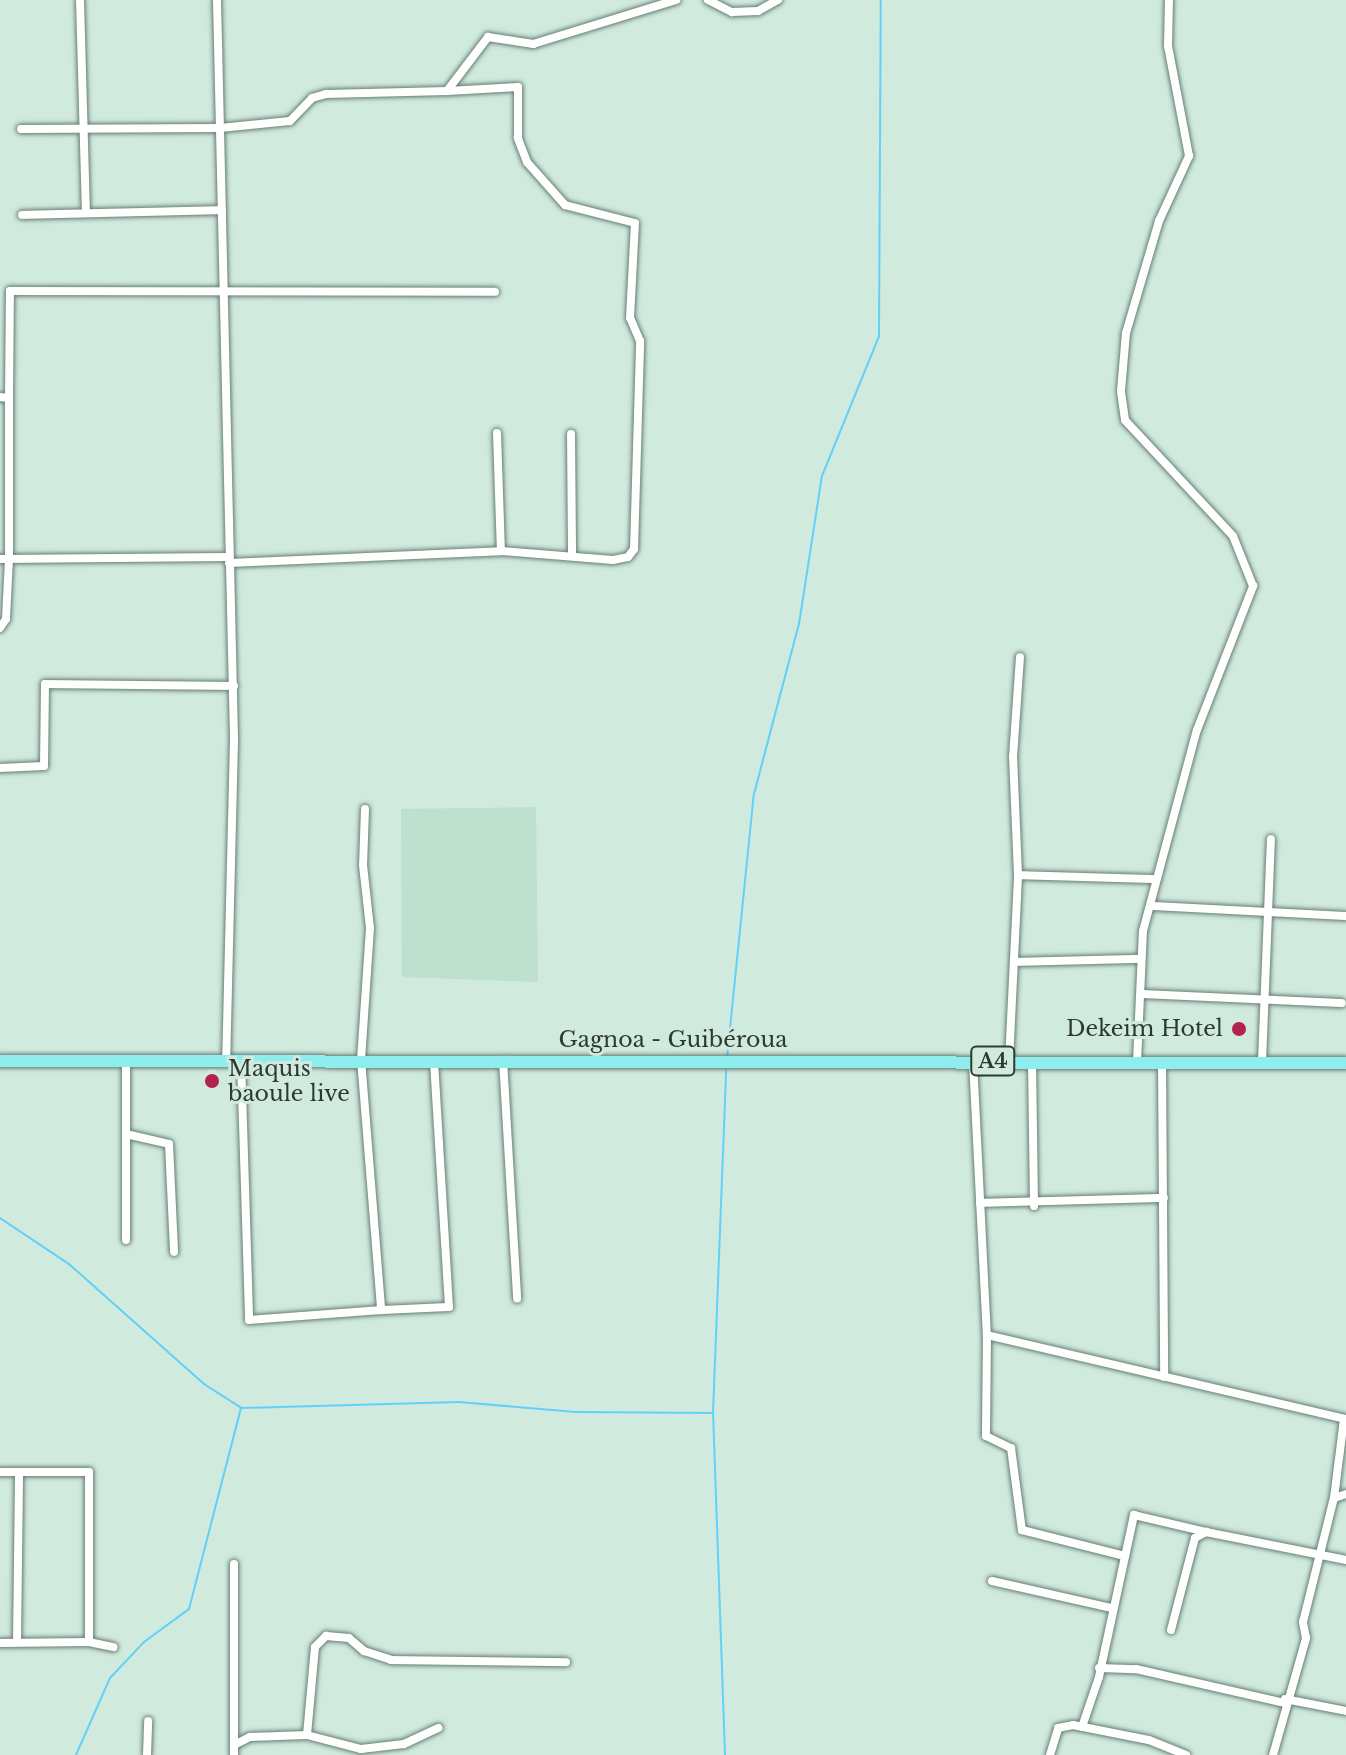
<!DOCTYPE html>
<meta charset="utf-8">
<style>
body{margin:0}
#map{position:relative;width:1346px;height:1755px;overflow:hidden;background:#d0eadd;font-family:"Libre Baskerville",serif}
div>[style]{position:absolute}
.built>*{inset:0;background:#bee0cf}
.stream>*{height:2px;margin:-1px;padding:0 1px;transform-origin:1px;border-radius:1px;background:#63d0f9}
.roads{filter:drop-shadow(0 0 2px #677f73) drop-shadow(0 0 2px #677f73)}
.street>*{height:8px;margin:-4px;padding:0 4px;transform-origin:4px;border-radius:4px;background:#fff}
.primary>*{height:12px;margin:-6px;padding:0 6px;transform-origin:6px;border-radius:6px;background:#8eeeee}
.dots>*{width:22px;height:22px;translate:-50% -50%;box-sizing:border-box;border:4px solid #d0eadd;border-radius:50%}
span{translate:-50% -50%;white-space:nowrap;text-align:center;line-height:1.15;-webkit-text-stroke:6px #d0eadd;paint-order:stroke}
.shield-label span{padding:2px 6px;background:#d0eadd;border:2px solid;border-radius:6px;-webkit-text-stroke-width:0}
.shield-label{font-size:20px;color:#2f3934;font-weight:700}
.poi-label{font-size:22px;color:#2f3934}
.right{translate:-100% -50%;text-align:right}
.left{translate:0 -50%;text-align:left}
.street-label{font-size:22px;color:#2f3934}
</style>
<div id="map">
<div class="built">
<div style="clip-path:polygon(536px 807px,538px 982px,402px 977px,401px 809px)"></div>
</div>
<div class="stream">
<div style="left:727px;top:1058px;width:265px;rotate:-84.2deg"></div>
<div style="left:754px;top:794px;width:176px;rotate:-75.2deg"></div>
<div style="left:799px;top:624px;width:150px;rotate:-81.2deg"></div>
<div style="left:822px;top:476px;width:151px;rotate:-67.8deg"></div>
<div style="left:879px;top:336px;width:336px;rotate:-89.7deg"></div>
<div style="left:0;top:1218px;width:83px;rotate:33.7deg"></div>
<div style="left:69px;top:1264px;width:181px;rotate:41.6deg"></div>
<div style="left:204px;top:1384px;width:43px;rotate:32.6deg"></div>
<div style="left:76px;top:1755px;width:84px;rotate:-66.2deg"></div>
<div style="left:110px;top:1678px;width:50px;rotate:-46.6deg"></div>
<div style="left:144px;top:1642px;width:56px;rotate:-36.3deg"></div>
<div style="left:189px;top:1609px;width:208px;rotate:-75.5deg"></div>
<div style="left:241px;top:1408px;width:218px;rotate:-1.6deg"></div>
<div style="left:459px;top:1402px;width:117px;rotate:4.9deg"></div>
<div style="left:576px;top:1412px;width:137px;rotate:0.4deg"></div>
<div style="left:725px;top:1755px;width:342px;rotate:-92deg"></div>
<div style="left:713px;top:1413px;width:344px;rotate:-87.8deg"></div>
</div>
<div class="roads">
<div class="street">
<div style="left:80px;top:0;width:213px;rotate:88.4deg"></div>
<div style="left:217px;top:0;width:740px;rotate:88.68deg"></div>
<div style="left:234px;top:740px;width:320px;rotate:91.4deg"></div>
<div style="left:708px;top:0;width:27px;rotate:27deg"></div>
<div style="left:732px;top:12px;width:26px;rotate:-2deg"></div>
<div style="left:758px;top:11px;width:23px;rotate:-29deg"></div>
<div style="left:21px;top:129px;width:199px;rotate:-0.3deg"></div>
<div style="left:220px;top:128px;width:70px;rotate:-5.7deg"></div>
<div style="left:290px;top:121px;width:32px;rotate:-46deg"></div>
<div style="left:312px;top:98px;width:15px;rotate:-16deg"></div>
<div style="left:326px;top:94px;width:121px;rotate:-1.4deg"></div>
<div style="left:447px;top:91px;width:68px;rotate:-52.8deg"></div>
<div style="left:488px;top:37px;width:46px;rotate:8.8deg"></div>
<div style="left:533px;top:44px;width:150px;rotate:-17.1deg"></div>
<div style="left:22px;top:215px;width:200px;rotate:-1.4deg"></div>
<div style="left:0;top:397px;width:9px;rotate:6deg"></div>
<div style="left:9px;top:398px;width:161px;rotate:90deg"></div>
<div style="left:9px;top:559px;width:60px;rotate:92.9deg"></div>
<div style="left:6px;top:619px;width:11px;rotate:124deg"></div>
<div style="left:9px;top:398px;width:107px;rotate:-89.5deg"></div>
<div style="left:10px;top:291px;width:485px;rotate:0.1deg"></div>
<div style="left:497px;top:433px;width:118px;rotate:88.1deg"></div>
<div style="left:571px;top:434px;width:120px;rotate:89.5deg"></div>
<div style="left:0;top:559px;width:229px;rotate:-0.5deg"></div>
<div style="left:229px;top:563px;width:272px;rotate:-2.5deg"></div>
<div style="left:501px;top:551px;width:112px;rotate:4.6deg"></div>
<div style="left:613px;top:560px;width:15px;rotate:-11deg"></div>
<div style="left:628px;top:557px;width:10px;rotate:-53deg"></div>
<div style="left:634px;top:549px;width:208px;rotate:-88.3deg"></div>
<div style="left:640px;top:341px;width:25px;rotate:-113deg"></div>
<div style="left:630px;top:318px;width:95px;rotate:-87deg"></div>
<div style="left:635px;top:223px;width:72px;rotate:-165.6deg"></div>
<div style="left:565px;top:205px;width:57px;rotate:-131.5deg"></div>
<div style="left:527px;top:162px;width:26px;rotate:-111deg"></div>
<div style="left:518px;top:138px;width:51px;rotate:-90deg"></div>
<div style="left:518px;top:87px;width:71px;rotate:176.8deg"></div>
<div style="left:0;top:768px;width:44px;rotate:-2.6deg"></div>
<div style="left:44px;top:766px;width:82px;rotate:-89.3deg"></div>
<div style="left:45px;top:684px;width:189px;rotate:0.6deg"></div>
<div style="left:365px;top:809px;width:56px;rotate:92deg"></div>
<div style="left:363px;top:865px;width:63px;rotate:83.7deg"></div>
<div style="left:370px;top:928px;width:131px;rotate:93.9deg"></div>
<div style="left:361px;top:1059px;width:252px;rotate:85.4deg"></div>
<div style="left:381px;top:1310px;width:68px;rotate:-2.5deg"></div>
<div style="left:449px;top:1307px;width:247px;rotate:-93.5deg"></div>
<div style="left:1018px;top:875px;width:138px;rotate:1.7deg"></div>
<div style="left:1153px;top:906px;width:193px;rotate:3deg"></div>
<div style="left:1015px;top:962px;width:125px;rotate:-1.4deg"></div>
<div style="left:1141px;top:994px;width:201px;rotate:2.6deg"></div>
<div style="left:241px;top:1060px;width:260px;rotate:88.2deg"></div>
<div style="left:249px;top:1320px;width:132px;rotate:-4.3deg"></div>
<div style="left:503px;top:1060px;width:239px;rotate:86.6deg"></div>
<div style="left:973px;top:1061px;width:274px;rotate:87.1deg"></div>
<div style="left:987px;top:1335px;width:101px;rotate:90.6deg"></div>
<div style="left:986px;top:1436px;width:28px;rotate:26deg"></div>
<div style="left:1011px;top:1448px;width:83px;rotate:82.4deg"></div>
<div style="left:1022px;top:1530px;width:106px;rotate:14.2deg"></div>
<div style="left:1009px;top:1061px;width:186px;rotate:-87.2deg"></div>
<div style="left:1018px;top:875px;width:118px;rotate:-92.4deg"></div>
<div style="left:1013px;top:757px;width:100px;rotate:-86deg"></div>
<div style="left:1032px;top:1061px;width:145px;rotate:89.2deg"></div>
<div style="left:1137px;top:1062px;width:131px;rotate:-87.4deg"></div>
<div style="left:1143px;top:931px;width:208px;rotate:-75deg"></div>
<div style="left:1197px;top:730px;width:155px;rotate:-68.7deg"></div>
<div style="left:1253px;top:586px;width:54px;rotate:-111.8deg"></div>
<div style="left:1233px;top:536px;width:158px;rotate:-133deg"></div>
<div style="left:1125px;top:420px;width:29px;rotate:-98deg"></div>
<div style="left:1121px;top:391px;width:58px;rotate:-85.1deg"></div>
<div style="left:1126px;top:333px;width:117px;rotate:-73.6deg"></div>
<div style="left:1159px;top:221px;width:72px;rotate:-65.2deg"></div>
<div style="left:1189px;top:156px;width:112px;rotate:-100.8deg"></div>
<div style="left:1168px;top:46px;width:46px;rotate:-88.8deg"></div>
<div style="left:1162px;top:1062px;width:315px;rotate:89.6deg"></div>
<div style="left:1262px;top:1062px;width:223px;rotate:-87.7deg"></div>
<div style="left:126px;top:1134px;width:44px;rotate:13.1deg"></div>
<div style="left:169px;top:1144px;width:108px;rotate:87.3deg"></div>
<div style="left:980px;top:1203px;width:184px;rotate:-1.6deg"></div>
<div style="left:126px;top:1240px;width:180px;rotate:-90deg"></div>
<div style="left:987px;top:1335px;width:367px;rotate:13.2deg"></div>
<div style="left:1344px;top:1419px;width:80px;rotate:97.2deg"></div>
<div style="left:0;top:1472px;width:89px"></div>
<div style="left:89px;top:1472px;width:170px;rotate:90deg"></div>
<div style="left:234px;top:1564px;width:191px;rotate:90deg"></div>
<div style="left:992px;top:1581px;width:123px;rotate:12.7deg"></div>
<div style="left:1171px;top:1630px;width:95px;rotate:-75.4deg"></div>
<div style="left:1195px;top:1538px;width:13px;rotate:-29deg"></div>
<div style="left:1206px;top:1532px;width:143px;rotate:11.3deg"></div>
<div style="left:17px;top:1642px;width:169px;rotate:-89.3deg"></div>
<div style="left:0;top:1643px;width:89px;rotate:-0.6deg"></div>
<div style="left:89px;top:1642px;width:25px;rotate:12deg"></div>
<div style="left:1099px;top:1668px;width:37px;rotate:2deg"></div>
<div style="left:1136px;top:1669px;width:152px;rotate:12.9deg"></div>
<div style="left:1285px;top:1699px;width:62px;rotate:11.1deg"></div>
<div style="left:1082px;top:1727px;width:53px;rotate:-71.2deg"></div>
<div style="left:1099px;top:1677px;width:166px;rotate:-77.8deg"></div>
<div style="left:1134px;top:1515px;width:74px;rotate:13.3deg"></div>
<div style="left:307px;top:1735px;width:88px;rotate:-84.8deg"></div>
<div style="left:315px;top:1647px;width:16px;rotate:-45deg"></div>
<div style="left:326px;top:1636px;width:23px;rotate:5deg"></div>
<div style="left:349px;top:1638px;width:20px;rotate:41deg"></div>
<div style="left:364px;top:1651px;width:28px;rotate:18deg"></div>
<div style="left:391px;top:1660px;width:175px;rotate:0.7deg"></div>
<div style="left:234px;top:1745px;width:18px;rotate:-27deg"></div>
<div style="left:250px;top:1737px;width:57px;rotate:-2deg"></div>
<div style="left:307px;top:1735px;width:56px;rotate:14.5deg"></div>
<div style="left:361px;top:1749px;width:43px;rotate:-6.6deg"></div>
<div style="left:404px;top:1744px;width:38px;rotate:-25deg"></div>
<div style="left:147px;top:1755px;width:34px;rotate:-88deg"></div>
<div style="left:1050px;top:1755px;width:28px;rotate:-73deg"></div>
<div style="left:1058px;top:1728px;width:15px;rotate:-11deg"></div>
<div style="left:1073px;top:1725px;width:77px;rotate:11.2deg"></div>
<div style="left:1149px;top:1740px;width:40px;rotate:22deg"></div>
<div style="left:1273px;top:1755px;width:122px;rotate:-74.2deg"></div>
<div style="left:1306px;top:1638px;width:16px;rotate:-101deg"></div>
<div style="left:1303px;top:1622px;width:128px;rotate:-76deg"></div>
<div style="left:1334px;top:1498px;width:13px;rotate:-18deg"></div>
</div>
<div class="primary">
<div style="left:0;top:1061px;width:1346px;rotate:0.09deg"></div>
</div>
</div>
<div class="dots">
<div style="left:1239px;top:1029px;background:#b4234f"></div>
<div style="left:212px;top:1081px;background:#b4234f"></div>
</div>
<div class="shield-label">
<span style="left:993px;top:1061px">A4</span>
</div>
<div class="poi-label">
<span class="right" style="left:1223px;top:1029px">Dekeim Hotel</span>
<span class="left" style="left:228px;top:1081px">Maquis<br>baoule live</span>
</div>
<div class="street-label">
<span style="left:673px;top:1040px">Gagnoa - Guibéroua</span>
</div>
</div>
